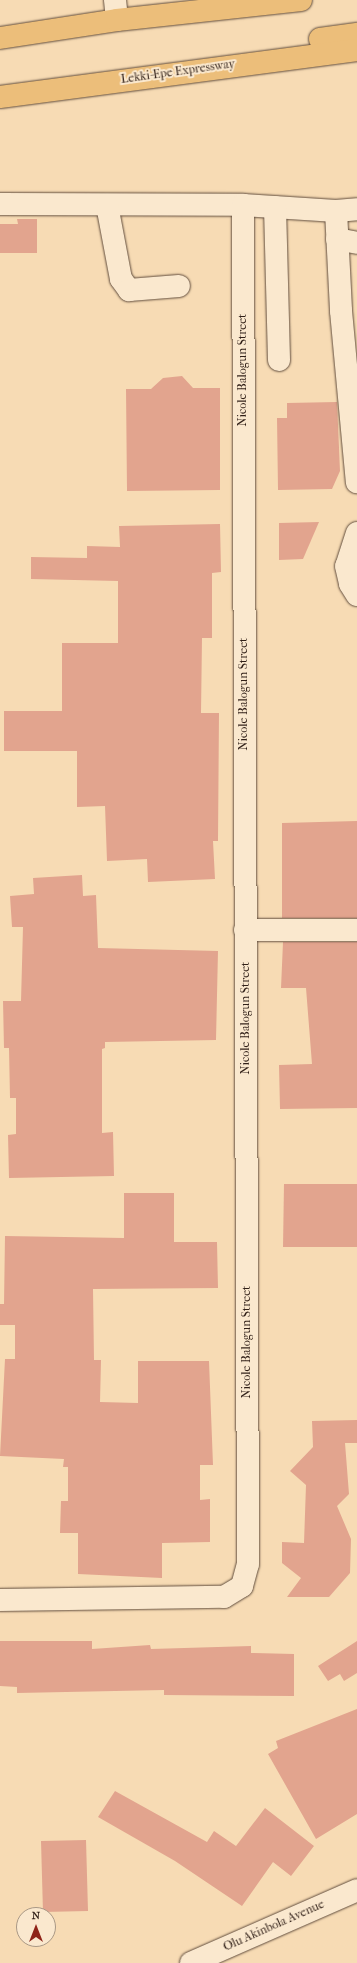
<!DOCTYPE html>
<style>
body{margin:0}
#map{position:relative;width:357px;height:1963px;overflow:hidden;background:#f7dbb4;font-family:"IM FELL French Canon",serif}
div>[style]{position:absolute}
.building>*{inset:0;background:#e2a48e}
.roads{filter:drop-shadow(0 0 1px #624e3e) drop-shadow(0 0 1px #624e3e)}
.minor>*{height:22px;margin:-11px;padding:0 11px;transform-origin:11px;border-radius:11px;background:#fae8ce}
.highway>*{height:22px;margin:-11px;padding:0 11px;transform-origin:11px;border-radius:11px;background:#ecbe7a}
span{translate:-50% -50%;white-space:nowrap;text-align:center;line-height:1.15;-webkit-text-stroke:4px #fae8ce;paint-order:stroke}
.street-label{font-size:12px;color:#301f17}
.north{position:absolute;left:16px;top:1907px;width:40px;height:40px;box-sizing:border-box;background:#fae8ce;border:1px solid #a99885;border-radius:50%;rotate:0deg;font-size:11px;font-weight:700;line-height:16px;text-align:center;color:#301f17}
.north::after{content:'';display:block;margin:auto;width:14px;height:18px;background:#8f2418;clip-path:polygon(50% 0,100% 100%,50% 72%,0 100%)}
</style>
<div id="map">
<div class="building">
<div style="clip-path:polygon(17px 219px,37px 219px,37px 253px,0 253px,0 224px,18px 224px)"></div>
<div style="clip-path:polygon(182px 376px,193px 388px,220px 388px,220px 490px,127px 491px,126px 389px,151px 389px,163px 378px)"></div>
<div style="clip-path:polygon(337px 402px,340px 471px,332px 489px,278px 490px,277px 418px,287px 418px,287px 403px)"></div>
<div style="clip-path:polygon(319px 522px,303px 559px,279px 560px,279px 523px)"></div>
<div style="clip-path:polygon(220px 524px,221px 572px,212px 573px,212px 638px,202px 638px,201px 713px,219px 713px,218px 841px,213px 841px,215px 879px,148px 882px,147px 859px,107px 861px,105px 806px,77px 807px,77px 751px,4px 751px,4px 711px,62px 711px,62px 643px,118px 643px,118px 581px,31px 579px,31px 557px,87px 558px,87px 546px,120px 547px,119px 526px)"></div>
<div style="clip-path:polygon(357px 821px,357px 918px,282px 918px,282px 823px)"></div>
<div style="clip-path:polygon(82px 875px,83px 896px,96px 895px,98px 948px,218px 951px,216px 1040px,105px 1042px,105px 1048px,102px 1049px,102px 1133px,113px 1132px,114px 1176px,9px 1178px,8px 1135px,16px 1134px,16px 1098px,10px 1098px,9px 1048px,4px 1048px,3px 1001px,21px 1001px,23px 927px,12px 927px,10px 896px,34px 894px,33px 878px)"></div>
<div style="clip-path:polygon(283px 942px,357px 942px,357px 1108px,280px 1109px,279px 1065px,312px 1064px,306px 988px,281px 988px)"></div>
<div style="clip-path:polygon(284px 1184px,357px 1184px,357px 1247px,283px 1247px)"></div>
<div style="clip-path:polygon(124px 1193px,174px 1193px,174px 1242px,217px 1242px,218px 1288px,93px 1289px,94px 1360px,101px 1360px,100px 1402px,138px 1403px,138px 1361px,209px 1361px,213px 1465px,200px 1465px,200px 1500px,210px 1499px,210px 1542px,162px 1543px,162px 1578px,78px 1574px,78px 1533px,60px 1533px,61px 1501px,68px 1501px,68px 1467px,63px 1467px,64px 1459px,0 1456px,5px 1359px,15px 1359px,15px 1325px,0 1325px,0 1304px,4px 1304px,5px 1236px,124px 1238px)"></div>
<div style="clip-path:polygon(357px 1420px,357px 1443px,345px 1443px,349px 1494px,337px 1506px,351px 1539px,350px 1573px,329px 1597px,287px 1597px,301px 1578px,282px 1563px,282px 1542px,304px 1543px,306px 1485px,290px 1471px,313px 1447px,312px 1421px)"></div>
<div style="clip-path:polygon(0 1641px,92px 1641px,92px 1649px,150px 1645px,151px 1649px,251px 1646px,251px 1653px,294px 1654px,294px 1696px,164px 1695px,164px 1690px,17px 1693px,17px 1687px,0 1686px)"></div>
<div style="clip-path:polygon(357px 1641px,357px 1673px,344px 1681px,340px 1674px,328px 1681px,318px 1666px)"></div>
<div style="clip-path:polygon(357px 1709px,357px 1814px,316px 1839px,268px 1754px,278px 1748px,276px 1741px)"></div>
<div style="clip-path:polygon(115px 1791px,207px 1842px,214px 1831px,236px 1846px,265px 1808px,314px 1846px,291px 1876px,273px 1862px,242px 1906px,175px 1861px,98px 1817px)"></div>
<div style="clip-path:polygon(86px 1840px,88px 1911px,43px 1912px,41px 1841px)"></div>
</div>
<div class="roads">
<div class="minor">
<div style="left:115px;top:0;width:20px;rotate:84deg"></div>
<div style="left:0;top:204px;width:243px;rotate:0.2deg"></div>
<div style="left:243px;top:205px;width:93px;rotate:3.7deg"></div>
<div style="left:336px;top:211px;width:21px;rotate:-5deg"></div>
<div style="left:107px;top:205px;width:75px;rotate:79.3deg"></div>
<div style="left:121px;top:279px;width:14px;rotate:54deg"></div>
<div style="left:129px;top:290px;width:50px;rotate:-4.6deg"></div>
<div style="left:275px;top:207px;width:153px;rotate:88.5deg"></div>
<div style="left:336px;top:211px;width:100px;rotate:87.1deg"></div>
<div style="left:341px;top:311px;width:172px;rotate:84.7deg"></div>
<div style="left:337px;top:239px;width:20px;rotate:11deg"></div>
<div style="left:357px;top:533px;width:35px;rotate:108deg"></div>
<div style="left:346px;top:566px;width:18px;rotate:77deg"></div>
<div style="left:350px;top:584px;width:13px;rotate:58deg"></div>
<div style="left:245px;top:930px;width:112px"></div>
<div style="left:0;top:1600px;width:224px;rotate:-0.8deg"></div>
<div style="left:224px;top:1597px;width:21px;rotate:-31deg"></div>
<div style="left:242px;top:1586px;width:23px;rotate:-75deg"></div>
<div style="left:248px;top:1564px;width:1359px;rotate:-90.21deg"></div>
<div style="left:191px;top:1963px;width:181px;rotate:-23.7deg"></div>
</div>
<div class="highway">
<div style="left:0;top:38px;width:118px;rotate:-8.7deg"></div>
<div style="left:117px;top:20px;width:185px;rotate:-6.2deg"></div>
<div style="left:320px;top:39px;width:37px;rotate:-8deg"></div>
<div style="left:0;top:97px;width:360px;rotate:-7.5deg"></div>
</div>
</div>
<div class="street-label">
<span style="left:178px;top:72px;rotate:-8deg">Lekki-Epe Expressway</span>
<span style="left:243px;top:370px;rotate:-90deg">Nicole Balogun Street</span>
<span style="left:244px;top:694px;rotate:-90deg">Nicole Balogun Street</span>
<span style="left:246px;top:1018px;rotate:-90deg">Nicole Balogun Street</span>
<span style="left:247px;top:1342px;rotate:-90deg">Nicole Balogun Street</span>
<span style="left:274px;top:1926px;rotate:-24deg">Olu Akinbola Avenue</span>
</div>
<div class="north">N</div>
</div>
